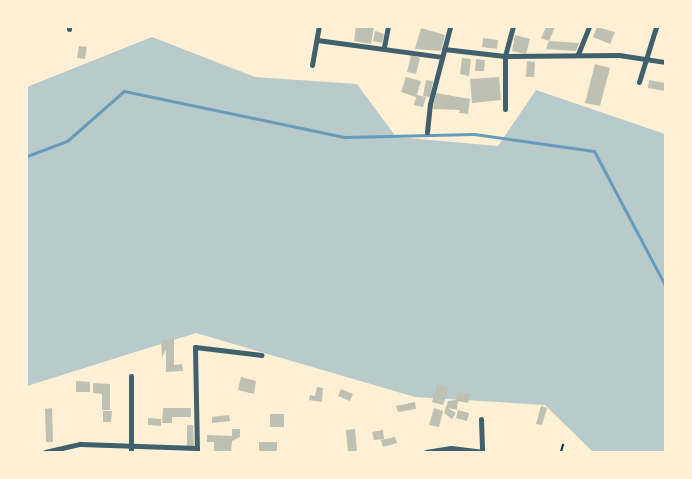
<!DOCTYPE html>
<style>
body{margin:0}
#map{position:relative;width:692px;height:479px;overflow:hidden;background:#fdf0d5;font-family:"Titillium Web",sans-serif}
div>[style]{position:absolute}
.green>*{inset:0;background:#b9caca}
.stream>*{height:3px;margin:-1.5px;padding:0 1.5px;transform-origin:1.5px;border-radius:1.5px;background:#669bbc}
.building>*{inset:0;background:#bec0b2}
.path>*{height:1.5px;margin:-0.75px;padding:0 0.75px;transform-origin:0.75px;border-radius:0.75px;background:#003049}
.minor>*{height:5px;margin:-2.5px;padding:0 2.5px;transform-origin:2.5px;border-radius:2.5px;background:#3f606c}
span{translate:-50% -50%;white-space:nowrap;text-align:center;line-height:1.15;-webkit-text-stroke:5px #fdf0d5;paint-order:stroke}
.frame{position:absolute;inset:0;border:28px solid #fdf0d5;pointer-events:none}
</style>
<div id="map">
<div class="green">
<div style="clip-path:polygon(152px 37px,255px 77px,357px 84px,396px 137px,498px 146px,536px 90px,665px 134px,665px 452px,593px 452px,545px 405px,415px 397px,196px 333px,27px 386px,27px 87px)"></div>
</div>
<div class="stream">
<div style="left:27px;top:156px;width:43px;rotate:-20.6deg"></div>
<div style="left:67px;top:141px;width:76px;rotate:-41.3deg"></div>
<div style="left:124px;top:91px;width:226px;rotate:11.8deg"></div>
<div style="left:345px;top:137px;width:129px;rotate:-1.3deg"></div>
<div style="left:474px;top:134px;width:121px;rotate:8.1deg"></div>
<div style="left:594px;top:151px;width:152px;rotate:62.1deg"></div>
</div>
<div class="building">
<div style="clip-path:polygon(356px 27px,374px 27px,371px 44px,354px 41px)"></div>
<div style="clip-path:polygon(546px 27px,555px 27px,549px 41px,541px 38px)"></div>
<div style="clip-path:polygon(597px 27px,615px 32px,610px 44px,593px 37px)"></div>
<div style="clip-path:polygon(421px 28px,445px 35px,441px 51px,415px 49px)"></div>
<div style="clip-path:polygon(375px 31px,384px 34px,382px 43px,373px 41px)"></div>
<div style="clip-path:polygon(515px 35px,530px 39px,526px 54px,512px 51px)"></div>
<div style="clip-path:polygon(483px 38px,498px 40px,497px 49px,482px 47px)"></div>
<div style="clip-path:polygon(549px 41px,579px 43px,576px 51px,546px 49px)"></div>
<div style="clip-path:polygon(79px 46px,87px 47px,85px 59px,77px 58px)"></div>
<div style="clip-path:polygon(411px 55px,420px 58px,416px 74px,407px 72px)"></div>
<div style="clip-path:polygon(462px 58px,471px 59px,469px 76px,460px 74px)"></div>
<div style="clip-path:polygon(476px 59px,485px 60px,484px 71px,475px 71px)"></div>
<div style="clip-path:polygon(527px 61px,535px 62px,534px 77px,526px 77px)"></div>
<div style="clip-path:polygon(595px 64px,610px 68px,600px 106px,585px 103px)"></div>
<div style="clip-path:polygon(406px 77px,421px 81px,417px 95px,426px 97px,423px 107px,414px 105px,416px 97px,401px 92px)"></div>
<div style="clip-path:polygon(499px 77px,501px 100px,472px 103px,470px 79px)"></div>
<div style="clip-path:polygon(426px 80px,433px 81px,430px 97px,423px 96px)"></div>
<div style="clip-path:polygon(649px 80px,665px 83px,665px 91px,648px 88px)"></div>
<div style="clip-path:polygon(436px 93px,470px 99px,468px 114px,459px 113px,460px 110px,433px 109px)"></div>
<div style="clip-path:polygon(174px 339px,174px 365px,182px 364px,183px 371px,166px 372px,166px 349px,162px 358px,161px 340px)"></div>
<div style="clip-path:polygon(241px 377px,256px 381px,254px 394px,238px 390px)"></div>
<div style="clip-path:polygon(76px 381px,90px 382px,90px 392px,76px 392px)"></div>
<div style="clip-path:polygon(93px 383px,110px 384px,110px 410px,102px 410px,102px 394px,93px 393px)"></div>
<div style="clip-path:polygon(437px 384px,449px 388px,443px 405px,432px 402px)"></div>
<div style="clip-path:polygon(317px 387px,323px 388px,322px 402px,309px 400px,310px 395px,315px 396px)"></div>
<div style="clip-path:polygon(341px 389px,353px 394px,350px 401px,338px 396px)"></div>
<div style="clip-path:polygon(457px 392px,470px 394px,468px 403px,458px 401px,457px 410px,448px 408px,456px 413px,452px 419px,444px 413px,448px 401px,456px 400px)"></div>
<div style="clip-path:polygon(415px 402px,416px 409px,398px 412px,396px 406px)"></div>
<div style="clip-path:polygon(541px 406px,547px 408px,542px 425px,536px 424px)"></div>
<div style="clip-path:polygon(52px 408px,53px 442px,46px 442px,45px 409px)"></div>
<div style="clip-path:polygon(163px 408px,191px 408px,191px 417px,172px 417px,172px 423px,162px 423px)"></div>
<div style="clip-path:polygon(434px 408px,443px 411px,439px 427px,429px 425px)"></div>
<div style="clip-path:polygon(458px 410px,469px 413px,467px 421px,456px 418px)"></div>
<div style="clip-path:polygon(103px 411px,112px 411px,111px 422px,103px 422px)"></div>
<div style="clip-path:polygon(270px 414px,284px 414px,284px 427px,270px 427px)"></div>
<div style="clip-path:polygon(229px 415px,230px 421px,212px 423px,212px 417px)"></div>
<div style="clip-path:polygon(148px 418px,161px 419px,161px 426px,148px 425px)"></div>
<div style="clip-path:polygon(187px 425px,193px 425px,194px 447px,187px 447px)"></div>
<div style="clip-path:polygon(232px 429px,240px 429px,240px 437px,232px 441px,231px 452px,214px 452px,214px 442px,207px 442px,207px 435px,232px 436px)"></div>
<div style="clip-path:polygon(355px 429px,357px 452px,348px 452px,346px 430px)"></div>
<div style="clip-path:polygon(383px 430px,384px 439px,374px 440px,372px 432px)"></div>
<div style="clip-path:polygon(395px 437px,397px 443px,383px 447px,381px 440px)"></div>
<div style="clip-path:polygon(259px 442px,277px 442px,277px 452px,259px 452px)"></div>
</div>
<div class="path">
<div style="left:561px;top:452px;width:7px;rotate:-74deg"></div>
</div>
<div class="minor">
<div style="left:69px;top:29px;width:2px;rotate:-90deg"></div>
<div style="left:317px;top:40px;width:126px;rotate:7.7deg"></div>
<div style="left:384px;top:47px;width:20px;rotate:-79deg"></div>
<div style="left:444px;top:49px;width:61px;rotate:6.5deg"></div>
<div style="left:505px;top:56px;width:114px;rotate:-0.5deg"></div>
<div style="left:619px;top:55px;width:47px;rotate:8.7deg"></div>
<div style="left:578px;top:54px;width:29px;rotate:-68deg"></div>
<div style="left:312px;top:65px;width:39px;rotate:-80deg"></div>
<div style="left:639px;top:82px;width:58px;rotate:-72.8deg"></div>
<div style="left:505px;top:109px;width:53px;rotate:-90deg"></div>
<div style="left:505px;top:56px;width:30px;rotate:-75deg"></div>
<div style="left:427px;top:132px;width:28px;rotate:-84deg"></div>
<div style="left:430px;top:104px;width:80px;rotate:-75.4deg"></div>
<div style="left:481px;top:419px;width:33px;rotate:88deg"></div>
<div style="left:45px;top:452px;width:36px;rotate:-13deg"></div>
<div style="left:80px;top:444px;width:117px;rotate:2deg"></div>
<div style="left:131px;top:452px;width:76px;rotate:-90deg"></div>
<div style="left:197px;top:452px;width:105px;rotate:-91.1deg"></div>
<div style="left:195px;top:347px;width:67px;rotate:6.8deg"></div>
<div style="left:426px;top:452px;width:25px;rotate:-9deg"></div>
<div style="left:451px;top:448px;width:31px;rotate:7deg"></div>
</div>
<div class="frame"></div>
</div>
